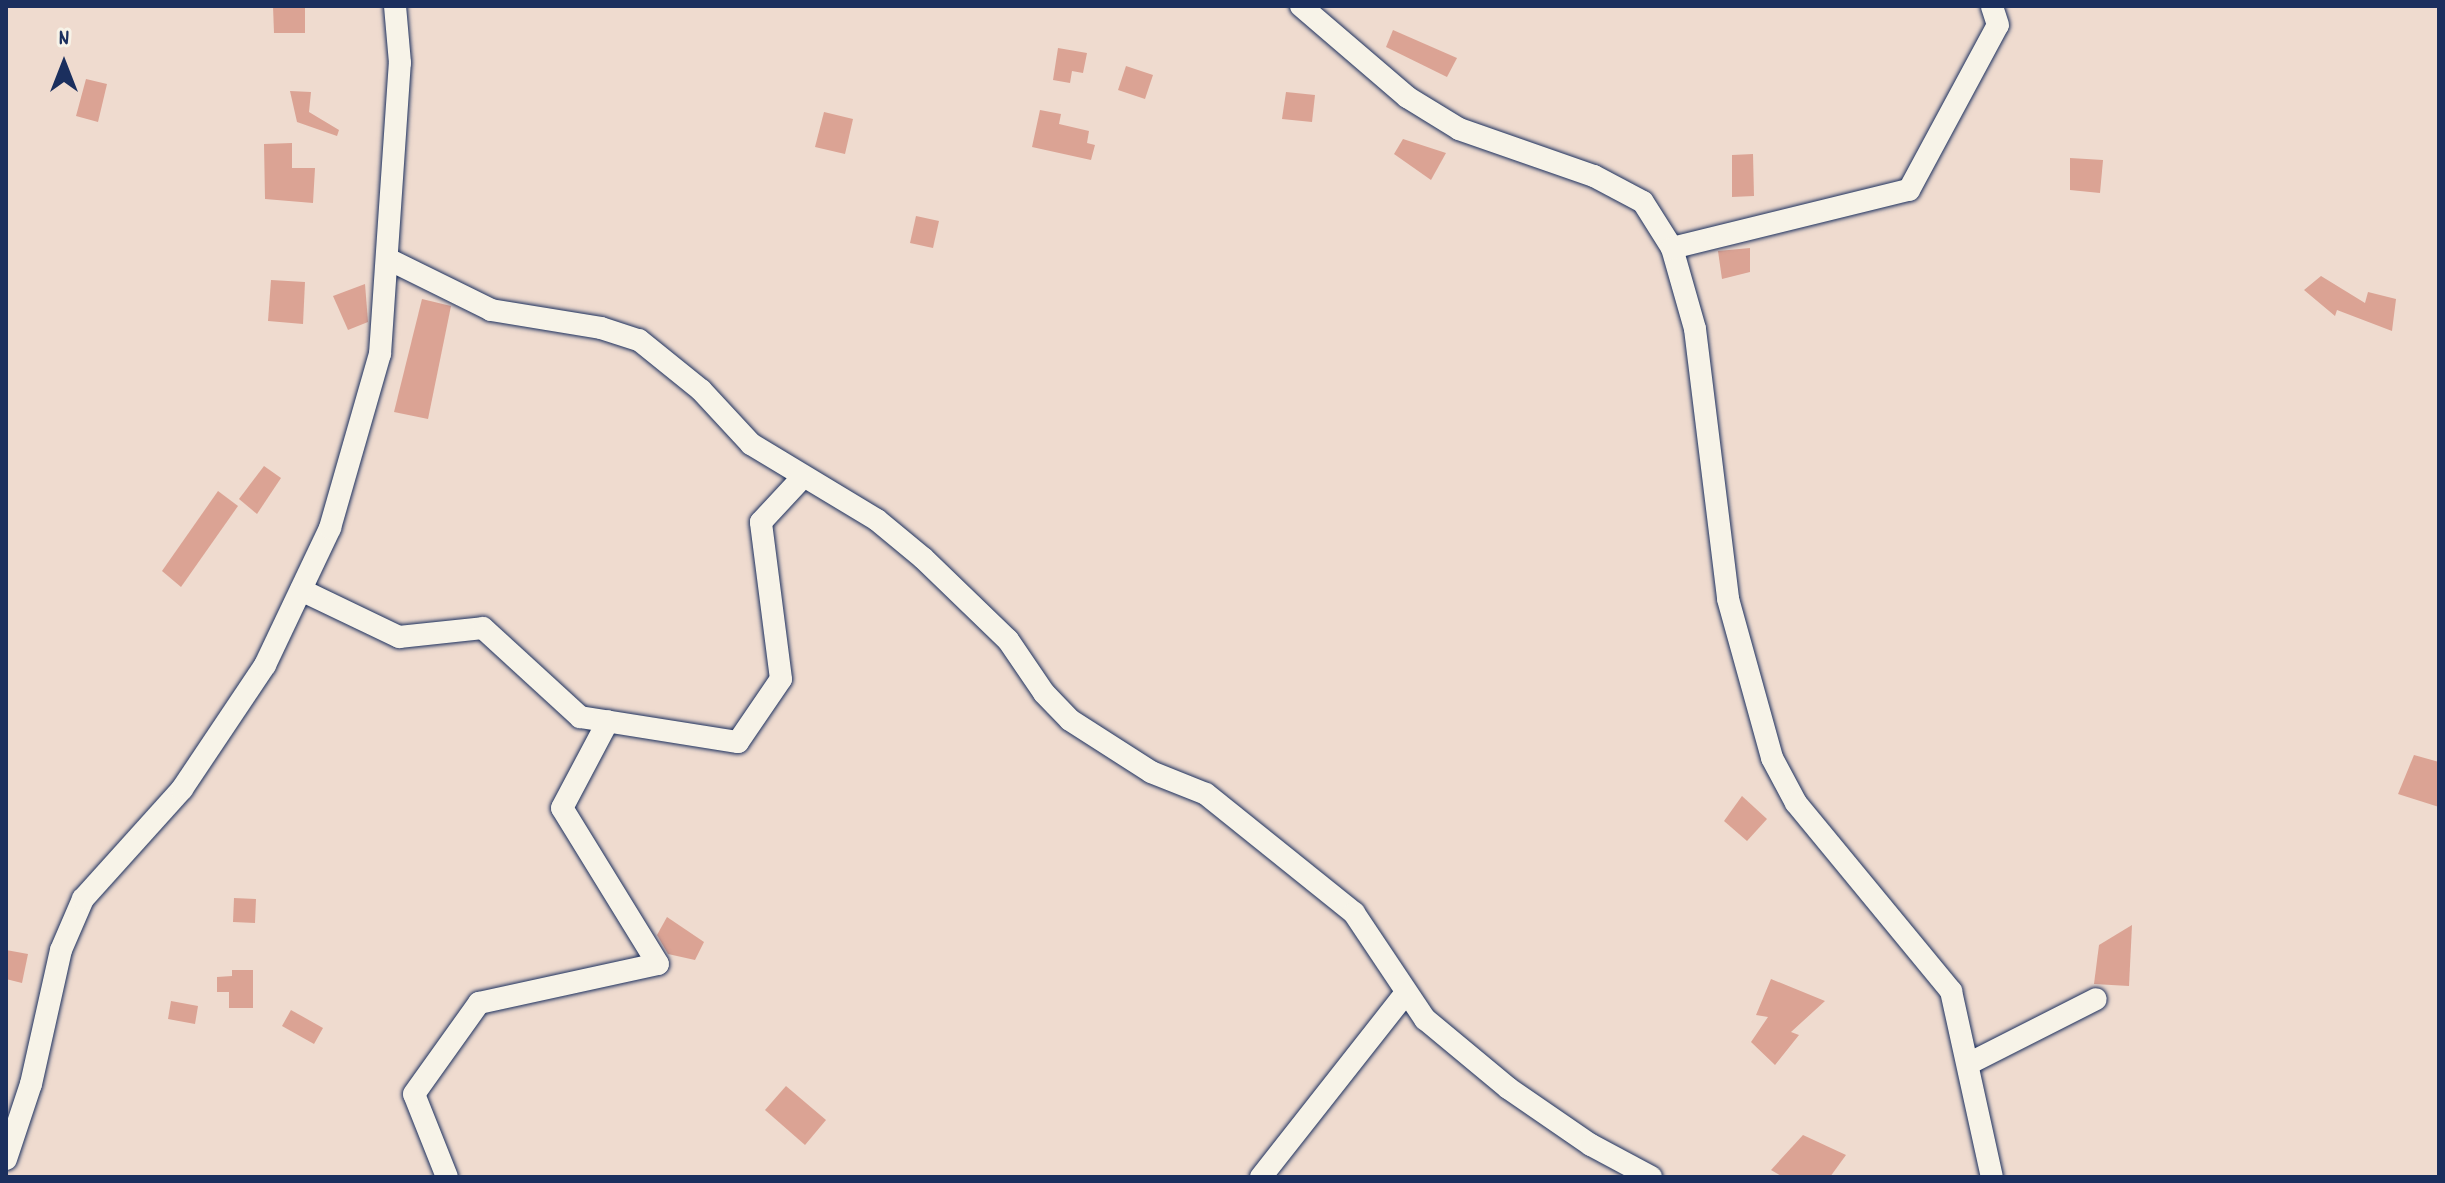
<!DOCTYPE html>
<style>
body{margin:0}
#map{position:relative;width:2445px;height:1183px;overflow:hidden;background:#efdbcf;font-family:Dekko,sans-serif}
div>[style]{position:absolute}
.building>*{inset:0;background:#dba394}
.roads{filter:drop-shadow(0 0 2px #1b2f5e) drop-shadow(0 0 2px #1b2f5e)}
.minor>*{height:22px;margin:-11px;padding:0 11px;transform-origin:11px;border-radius:11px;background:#f7f3e8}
span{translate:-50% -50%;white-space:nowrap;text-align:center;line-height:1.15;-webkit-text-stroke:6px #f7f3e8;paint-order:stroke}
.frame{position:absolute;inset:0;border:8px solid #1b2f5e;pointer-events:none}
.north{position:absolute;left:24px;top:24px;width:80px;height:80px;-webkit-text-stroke:6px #f7f3e8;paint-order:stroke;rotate:0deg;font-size:22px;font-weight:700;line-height:32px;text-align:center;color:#1b2f5e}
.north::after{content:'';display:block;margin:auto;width:28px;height:36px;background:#1b2f5e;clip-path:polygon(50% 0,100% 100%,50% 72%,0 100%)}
</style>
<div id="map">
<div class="building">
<div style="clip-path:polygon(273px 6px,305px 6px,305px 33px,274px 33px)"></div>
<div style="clip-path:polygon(1393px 30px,1457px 58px,1447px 77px,1386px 47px)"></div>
<div style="clip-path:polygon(1058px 48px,1087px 53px,1083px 73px,1072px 71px,1070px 83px,1053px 80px)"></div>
<div style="clip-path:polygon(1126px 66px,1153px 75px,1145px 99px,1118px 90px)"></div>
<div style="clip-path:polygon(86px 79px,107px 84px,98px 122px,76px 116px)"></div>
<div style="clip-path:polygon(290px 91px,311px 92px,309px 112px,339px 130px,337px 136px,297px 122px)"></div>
<div style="clip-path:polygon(1286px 92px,1315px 95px,1312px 122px,1282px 119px)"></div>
<div style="clip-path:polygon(1040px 110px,1061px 114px,1059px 124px,1089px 131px,1087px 143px,1095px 145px,1091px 160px,1032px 147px)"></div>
<div style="clip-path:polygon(824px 112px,853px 119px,845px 154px,815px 147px)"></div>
<div style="clip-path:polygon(1403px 139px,1446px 153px,1431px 180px,1394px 154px)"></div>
<div style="clip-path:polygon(292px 143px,292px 168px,315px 168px,313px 203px,265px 199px,264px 144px)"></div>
<div style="clip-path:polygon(1753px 154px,1754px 196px,1732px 197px,1732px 155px)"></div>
<div style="clip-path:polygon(2070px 158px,2103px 160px,2100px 193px,2070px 190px)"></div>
<div style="clip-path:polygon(916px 216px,939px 221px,933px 248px,910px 243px)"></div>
<div style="clip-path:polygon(1750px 248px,1750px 272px,1722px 279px,1718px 251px)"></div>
<div style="clip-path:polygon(2321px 276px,2365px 303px,2368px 292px,2396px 299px,2392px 331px,2337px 310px,2335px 316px,2304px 290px)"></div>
<div style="clip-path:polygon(271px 280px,305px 282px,303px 324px,268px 321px)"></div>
<div style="clip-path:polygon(365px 284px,368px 322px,348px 330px,333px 296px)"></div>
<div style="clip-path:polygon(422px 299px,451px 306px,428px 419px,394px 412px)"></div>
<div style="clip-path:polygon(264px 466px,281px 478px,257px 514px,239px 499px)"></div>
<div style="clip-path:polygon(218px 491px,238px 506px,181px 587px,162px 571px)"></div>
<div style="clip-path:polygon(2414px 755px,2439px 762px,2439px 807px,2398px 794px)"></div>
<div style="clip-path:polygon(1742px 796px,1767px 819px,1747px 841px,1724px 821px)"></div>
<div style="clip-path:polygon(234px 898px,256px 899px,255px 923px,233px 922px)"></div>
<div style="clip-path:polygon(667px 917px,704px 942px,695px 960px,668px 954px,657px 935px)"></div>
<div style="clip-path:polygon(2132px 925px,2129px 986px,2094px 984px,2099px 945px)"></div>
<div style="clip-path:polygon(6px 950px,28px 954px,22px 983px,6px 979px)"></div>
<div style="clip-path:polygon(232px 970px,253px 970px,253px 1008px,229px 1008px,229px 992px,217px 992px,217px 977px,232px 976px)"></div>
<div style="clip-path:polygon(1771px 979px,1825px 1001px,1791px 1032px,1799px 1035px,1775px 1065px,1751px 1042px,1768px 1017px,1756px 1015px)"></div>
<div style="clip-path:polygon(171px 1001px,198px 1006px,195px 1024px,168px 1019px)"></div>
<div style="clip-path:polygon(291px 1010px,323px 1028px,314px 1044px,282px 1026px)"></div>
<div style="clip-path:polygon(786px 1086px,826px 1120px,805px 1145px,765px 1110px)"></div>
<div style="clip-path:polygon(1803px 1135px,1846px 1155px,1830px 1177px,1783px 1177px,1771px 1170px)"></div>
</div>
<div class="roads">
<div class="minor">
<div style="left:1301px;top:6px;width:140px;rotate:40.6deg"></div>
<div style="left:1407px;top:97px;width:61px;rotate:31.6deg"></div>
<div style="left:1459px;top:129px;width:143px;rotate:19.2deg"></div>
<div style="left:1594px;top:176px;width:55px;rotate:28deg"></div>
<div style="left:1643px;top:202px;width:54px;rotate:57.8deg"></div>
<div style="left:1672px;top:248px;width:84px;rotate:74.1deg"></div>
<div style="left:1695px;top:329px;width:272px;rotate:83deg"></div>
<div style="left:1728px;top:599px;width:165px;rotate:74.5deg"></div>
<div style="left:1772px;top:758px;width:51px;rotate:61.9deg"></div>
<div style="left:1796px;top:803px;width:244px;rotate:50.5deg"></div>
<div style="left:1951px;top:991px;width:190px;rotate:77.6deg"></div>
<div style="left:1672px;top:248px;width:244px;rotate:-13.8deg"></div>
<div style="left:1909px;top:190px;width:187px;rotate:-61.7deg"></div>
<div style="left:1998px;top:25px;width:20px;rotate:-108deg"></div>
<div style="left:388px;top:259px;width:115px;rotate:26.3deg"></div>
<div style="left:491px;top:310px;width:111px;rotate:9.3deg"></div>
<div style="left:601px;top:328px;width:40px;rotate:18deg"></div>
<div style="left:639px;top:340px;width:80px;rotate:38.9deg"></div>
<div style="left:701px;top:390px;width:74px;rotate:47.2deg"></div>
<div style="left:751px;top:444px;width:147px;rotate:31.1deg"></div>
<div style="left:877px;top:520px;width:60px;rotate:39.6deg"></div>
<div style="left:923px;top:558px;width:118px;rotate:44deg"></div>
<div style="left:1008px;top:640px;width:64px;rotate:55.8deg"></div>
<div style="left:1044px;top:693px;width:37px;rotate:46deg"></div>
<div style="left:1070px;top:720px;width:96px;rotate:32.7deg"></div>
<div style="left:1151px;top:772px;width:59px;rotate:21.8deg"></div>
<div style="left:1206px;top:794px;width:190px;rotate:38.8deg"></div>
<div style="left:1354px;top:913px;width:128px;rotate:56.2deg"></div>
<div style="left:1425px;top:1019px;width:108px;rotate:39.7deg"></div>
<div style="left:1508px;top:1088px;width:101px;rotate:34.5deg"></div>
<div style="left:1591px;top:1145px;width:68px;rotate:28.1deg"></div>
<div style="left:301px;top:590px;width:109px;rotate:25.6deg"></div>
<div style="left:399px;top:637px;width:84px;rotate:-6.1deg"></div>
<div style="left:483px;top:628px;width:132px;rotate:42.5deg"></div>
<div style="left:580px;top:717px;width:160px;rotate:9deg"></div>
<div style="left:738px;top:742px;width:76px;rotate:-55.7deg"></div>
<div style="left:781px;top:679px;width:158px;rotate:-97.3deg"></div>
<div style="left:761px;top:522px;width:60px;rotate:-47deg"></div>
<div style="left:1970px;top:1063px;width:141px;rotate:-26.9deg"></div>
<div style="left:6px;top:1159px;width:79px;rotate:-71.6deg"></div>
<div style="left:31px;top:1084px;width:137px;rotate:-77.4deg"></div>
<div style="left:61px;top:950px;width:56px;rotate:-66.7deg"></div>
<div style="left:83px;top:899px;width:148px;rotate:-48deg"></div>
<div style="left:182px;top:789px;width:149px;rotate:-56.2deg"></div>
<div style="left:265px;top:665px;width:152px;rotate:-64.6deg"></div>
<div style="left:330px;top:528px;width:181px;rotate:-74deg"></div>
<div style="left:380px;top:354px;width:292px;rotate:-86.1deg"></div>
<div style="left:400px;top:63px;width:57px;rotate:-95deg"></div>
<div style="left:447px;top:1177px;width:89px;rotate:-111.7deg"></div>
<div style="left:414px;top:1094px;width:112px;rotate:-54.5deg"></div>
<div style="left:479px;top:1003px;width:183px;rotate:-12.3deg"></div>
<div style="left:658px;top:964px;width:183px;rotate:-121.6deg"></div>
<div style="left:562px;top:808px;width:98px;rotate:-62.1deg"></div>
<div style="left:1261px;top:1177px;width:234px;rotate:-51.8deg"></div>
</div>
</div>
<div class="frame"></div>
<div class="north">N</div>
</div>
